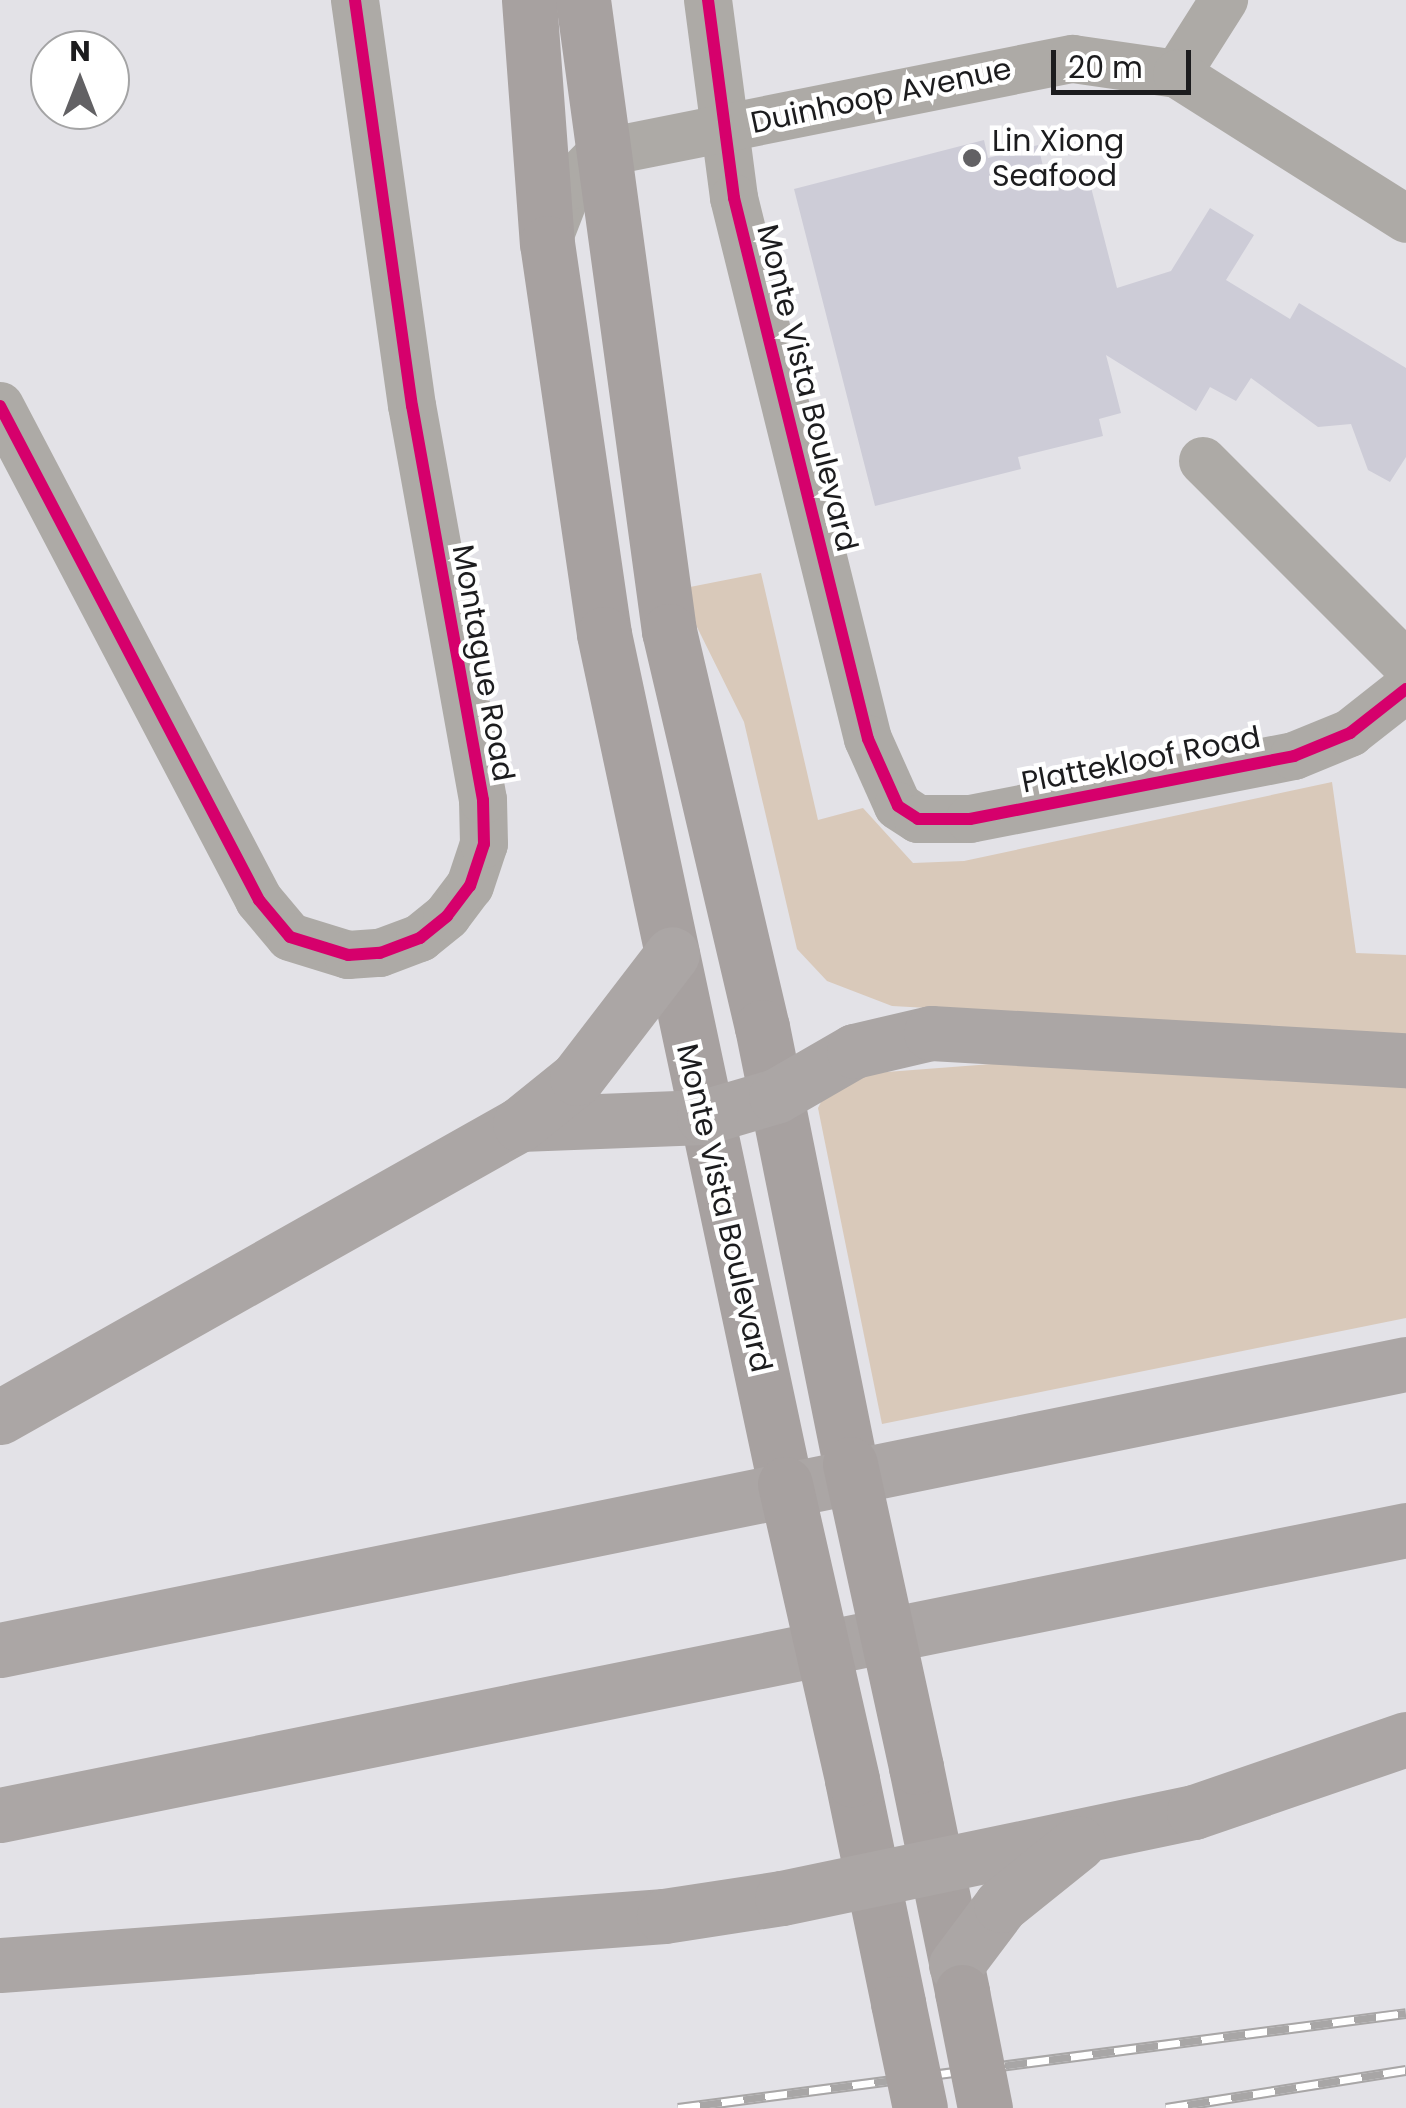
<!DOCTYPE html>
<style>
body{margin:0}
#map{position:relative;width:1406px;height:2108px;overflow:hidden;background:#e3e2e7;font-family:Poppins,sans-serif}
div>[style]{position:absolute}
.green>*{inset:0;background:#d9c9ba}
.building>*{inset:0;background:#cdccd7}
.minor>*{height:48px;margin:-24px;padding:0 24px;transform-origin:24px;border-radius:24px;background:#adaaa6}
.major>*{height:55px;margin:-27.5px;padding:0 27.5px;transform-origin:27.5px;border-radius:27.5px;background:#a7a1a0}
.highway>*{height:55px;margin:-27.5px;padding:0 27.5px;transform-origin:27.5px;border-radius:27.5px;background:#aba6a5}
.rail>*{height:11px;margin-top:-5.5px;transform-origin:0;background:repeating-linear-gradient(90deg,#fff 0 22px,#a8a6a6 0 44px);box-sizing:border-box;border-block:2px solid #a8a6a6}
.major-bridge>*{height:55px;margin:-27.5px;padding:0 27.5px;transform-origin:27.5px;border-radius:27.5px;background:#a7a1a0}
.cycleway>*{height:12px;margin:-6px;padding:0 6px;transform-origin:6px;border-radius:6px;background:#d6006c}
.dots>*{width:28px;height:28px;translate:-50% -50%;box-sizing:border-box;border:5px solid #fff;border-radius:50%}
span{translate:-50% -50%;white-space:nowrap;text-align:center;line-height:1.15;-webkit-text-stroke:9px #fff;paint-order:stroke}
.street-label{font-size:30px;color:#1c1c1e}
.poi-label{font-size:30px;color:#1c1c1e}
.left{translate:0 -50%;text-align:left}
.north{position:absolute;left:30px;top:30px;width:100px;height:100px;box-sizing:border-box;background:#fff;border:2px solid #a4a4a5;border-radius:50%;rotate:0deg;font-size:28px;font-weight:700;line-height:40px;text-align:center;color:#1c1c1e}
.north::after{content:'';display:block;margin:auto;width:35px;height:45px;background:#626164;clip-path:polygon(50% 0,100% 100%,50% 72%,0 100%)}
.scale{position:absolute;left:1051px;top:50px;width:140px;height:45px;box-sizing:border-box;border:5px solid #1c1c1e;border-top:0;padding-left:12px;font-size:30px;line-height:35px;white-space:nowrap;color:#1c1c1e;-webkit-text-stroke:8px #fff;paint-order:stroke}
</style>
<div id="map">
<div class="green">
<div style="clip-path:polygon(761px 573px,818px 820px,863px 808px,913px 863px,964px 861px,1332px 782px,1356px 953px,1406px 955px,1406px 1035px,892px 1006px,827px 981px,797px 949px,744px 722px,696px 625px,690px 587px)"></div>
<div style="clip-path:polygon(1018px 1062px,1406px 1080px,1406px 1318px,882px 1424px,818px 1108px,834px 1076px)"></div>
</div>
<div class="building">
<div style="clip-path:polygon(984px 140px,988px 158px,1038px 145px,1046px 179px,1086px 168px,1117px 288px,1171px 271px,1210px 208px,1254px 235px,1226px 280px,1290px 319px,1299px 303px,1406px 368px,1406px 457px,1390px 482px,1368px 470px,1351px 424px,1318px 427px,1251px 378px,1236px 401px,1210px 387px,1196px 411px,1106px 355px,1121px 413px,1099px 419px,1103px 436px,1018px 457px,1021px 469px,875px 506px,794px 189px)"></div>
</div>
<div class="minor">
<div style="left:708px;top:0;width:200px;rotate:82.5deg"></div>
<div style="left:734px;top:198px;width:557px;rotate:76.09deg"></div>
<div style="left:868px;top:739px;width:73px;rotate:65.9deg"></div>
<div style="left:898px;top:806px;width:24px;rotate:33deg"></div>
<div style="left:918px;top:819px;width:52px"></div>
<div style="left:970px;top:819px;width:330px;rotate:-11deg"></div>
<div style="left:1294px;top:756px;width:61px;rotate:-22.3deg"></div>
<div style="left:1350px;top:733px;width:71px;rotate:-38.2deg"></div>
<div style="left:1177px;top:74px;width:88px;rotate:-57.6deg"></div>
<div style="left:547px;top:243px;width:61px;rotate:-68.9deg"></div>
<div style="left:569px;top:186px;width:46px;rotate:-45.9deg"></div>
<div style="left:601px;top:153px;width:481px;rotate:-11.3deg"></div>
<div style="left:1073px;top:59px;width:105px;rotate:8.2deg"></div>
<div style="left:1177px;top:74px;width:271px;rotate:32.3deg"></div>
<div style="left:0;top:406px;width:558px;rotate:62.33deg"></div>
<div style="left:259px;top:900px;width:48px;rotate:50deg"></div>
<div style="left:290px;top:937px;width:61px;rotate:17.2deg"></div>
<div style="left:348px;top:955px;width:32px;rotate:-4deg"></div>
<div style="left:380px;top:953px;width:43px;rotate:-20.6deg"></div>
<div style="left:420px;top:938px;width:35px;rotate:-39deg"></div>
<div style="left:447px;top:916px;width:38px;rotate:-53deg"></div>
<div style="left:470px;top:886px;width:44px;rotate:-71.6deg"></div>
<div style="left:484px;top:844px;width:44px;rotate:-91.3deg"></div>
<div style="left:483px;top:800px;width:400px;rotate:-100.2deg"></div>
<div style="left:412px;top:406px;width:410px;rotate:-98deg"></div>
<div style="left:1203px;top:461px;width:287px;rotate:45deg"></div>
</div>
<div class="major">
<div style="left:529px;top:0;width:244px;rotate:85.8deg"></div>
<div style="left:547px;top:243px;width:395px;rotate:81.7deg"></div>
<div style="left:604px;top:634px;width:869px;rotate:77.98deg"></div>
<div style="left:583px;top:0;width:637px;rotate:82.24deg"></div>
<div style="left:669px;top:631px;width:407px;rotate:76.8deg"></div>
<div style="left:762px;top:1027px;width:446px;rotate:78.6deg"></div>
<div style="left:916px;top:1767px;width:230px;rotate:78.4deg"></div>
<div style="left:852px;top:1780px;width:228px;rotate:78.3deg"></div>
</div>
<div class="highway">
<div style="left:520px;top:1124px;width:184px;rotate:-2.2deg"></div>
<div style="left:704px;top:1117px;width:75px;rotate:-16.3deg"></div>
<div style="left:776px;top:1096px;width:90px;rotate:-30deg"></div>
<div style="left:854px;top:1051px;width:79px;rotate:-13.2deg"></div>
<div style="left:931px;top:1033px;width:476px;rotate:3.3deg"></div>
<div style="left:0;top:1417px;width:597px;rotate:-29.4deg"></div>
<div style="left:520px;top:1124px;width:73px;rotate:-38.9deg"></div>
<div style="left:577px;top:1078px;width:156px;rotate:-52.5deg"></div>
<div style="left:0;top:1650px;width:1435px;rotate:-11.5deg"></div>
<div style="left:0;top:1815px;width:1435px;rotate:-11.46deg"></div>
<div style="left:0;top:1965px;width:666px;rotate:-4.22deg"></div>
<div style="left:664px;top:1916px;width:119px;rotate:-8.7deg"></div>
<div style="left:782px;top:1898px;width:421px;rotate:-11.8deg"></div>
<div style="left:1194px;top:1812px;width:224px;rotate:-19deg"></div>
<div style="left:956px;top:1965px;width:75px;rotate:-53.1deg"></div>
<div style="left:1001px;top:1905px;width:99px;rotate:-38.8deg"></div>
</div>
<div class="rail">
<div style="left:678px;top:2108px;width:734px;rotate:-7.43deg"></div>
<div style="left:1166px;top:2108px;width:243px;rotate:-9deg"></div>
</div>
<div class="major-bridge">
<div style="left:850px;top:1464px;width:310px;rotate:77.7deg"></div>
<div style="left:785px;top:1484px;width:303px;rotate:77.2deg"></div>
<div style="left:962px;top:1992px;width:118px;rotate:78.8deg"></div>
<div style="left:898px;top:2003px;width:107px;rotate:78.2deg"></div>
</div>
<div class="cycleway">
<div style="left:708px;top:0;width:200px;rotate:82.5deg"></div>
<div style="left:734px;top:198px;width:557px;rotate:76.09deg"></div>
<div style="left:868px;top:739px;width:73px;rotate:65.9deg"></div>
<div style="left:898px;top:806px;width:24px;rotate:33deg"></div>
<div style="left:918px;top:819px;width:52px"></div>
<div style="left:970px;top:819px;width:330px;rotate:-11deg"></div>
<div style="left:1294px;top:756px;width:61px;rotate:-22.3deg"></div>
<div style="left:1350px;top:733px;width:71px;rotate:-38.2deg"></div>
<div style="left:0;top:406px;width:558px;rotate:62.33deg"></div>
<div style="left:259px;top:900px;width:48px;rotate:50deg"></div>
<div style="left:290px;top:937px;width:61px;rotate:17.2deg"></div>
<div style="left:348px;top:955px;width:32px;rotate:-4deg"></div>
<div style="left:380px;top:953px;width:43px;rotate:-20.6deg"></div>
<div style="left:420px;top:938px;width:35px;rotate:-39deg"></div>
<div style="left:447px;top:916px;width:38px;rotate:-53deg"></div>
<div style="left:470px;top:886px;width:44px;rotate:-71.6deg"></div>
<div style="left:484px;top:844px;width:44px;rotate:-91.3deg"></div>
<div style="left:483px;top:800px;width:400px;rotate:-100.2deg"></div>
<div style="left:412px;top:406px;width:410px;rotate:-98deg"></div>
</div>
<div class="dots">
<div style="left:972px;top:158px;background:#626164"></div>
</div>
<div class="street-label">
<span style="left:881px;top:96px;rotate:-12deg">Duinhoop Avenue</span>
<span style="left:807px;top:388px;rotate:76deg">Monte Vista Boulevard</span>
<span style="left:483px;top:663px;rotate:80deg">Montague Road</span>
<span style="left:1141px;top:760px;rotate:-11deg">Plattekloof Road</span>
<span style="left:724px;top:1208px;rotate:77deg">Monte Vista Boulevard</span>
</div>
<div class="poi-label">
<span class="left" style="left:992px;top:158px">Lin Xiong<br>Seafood</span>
</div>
<div class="north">N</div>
<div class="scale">20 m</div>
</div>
